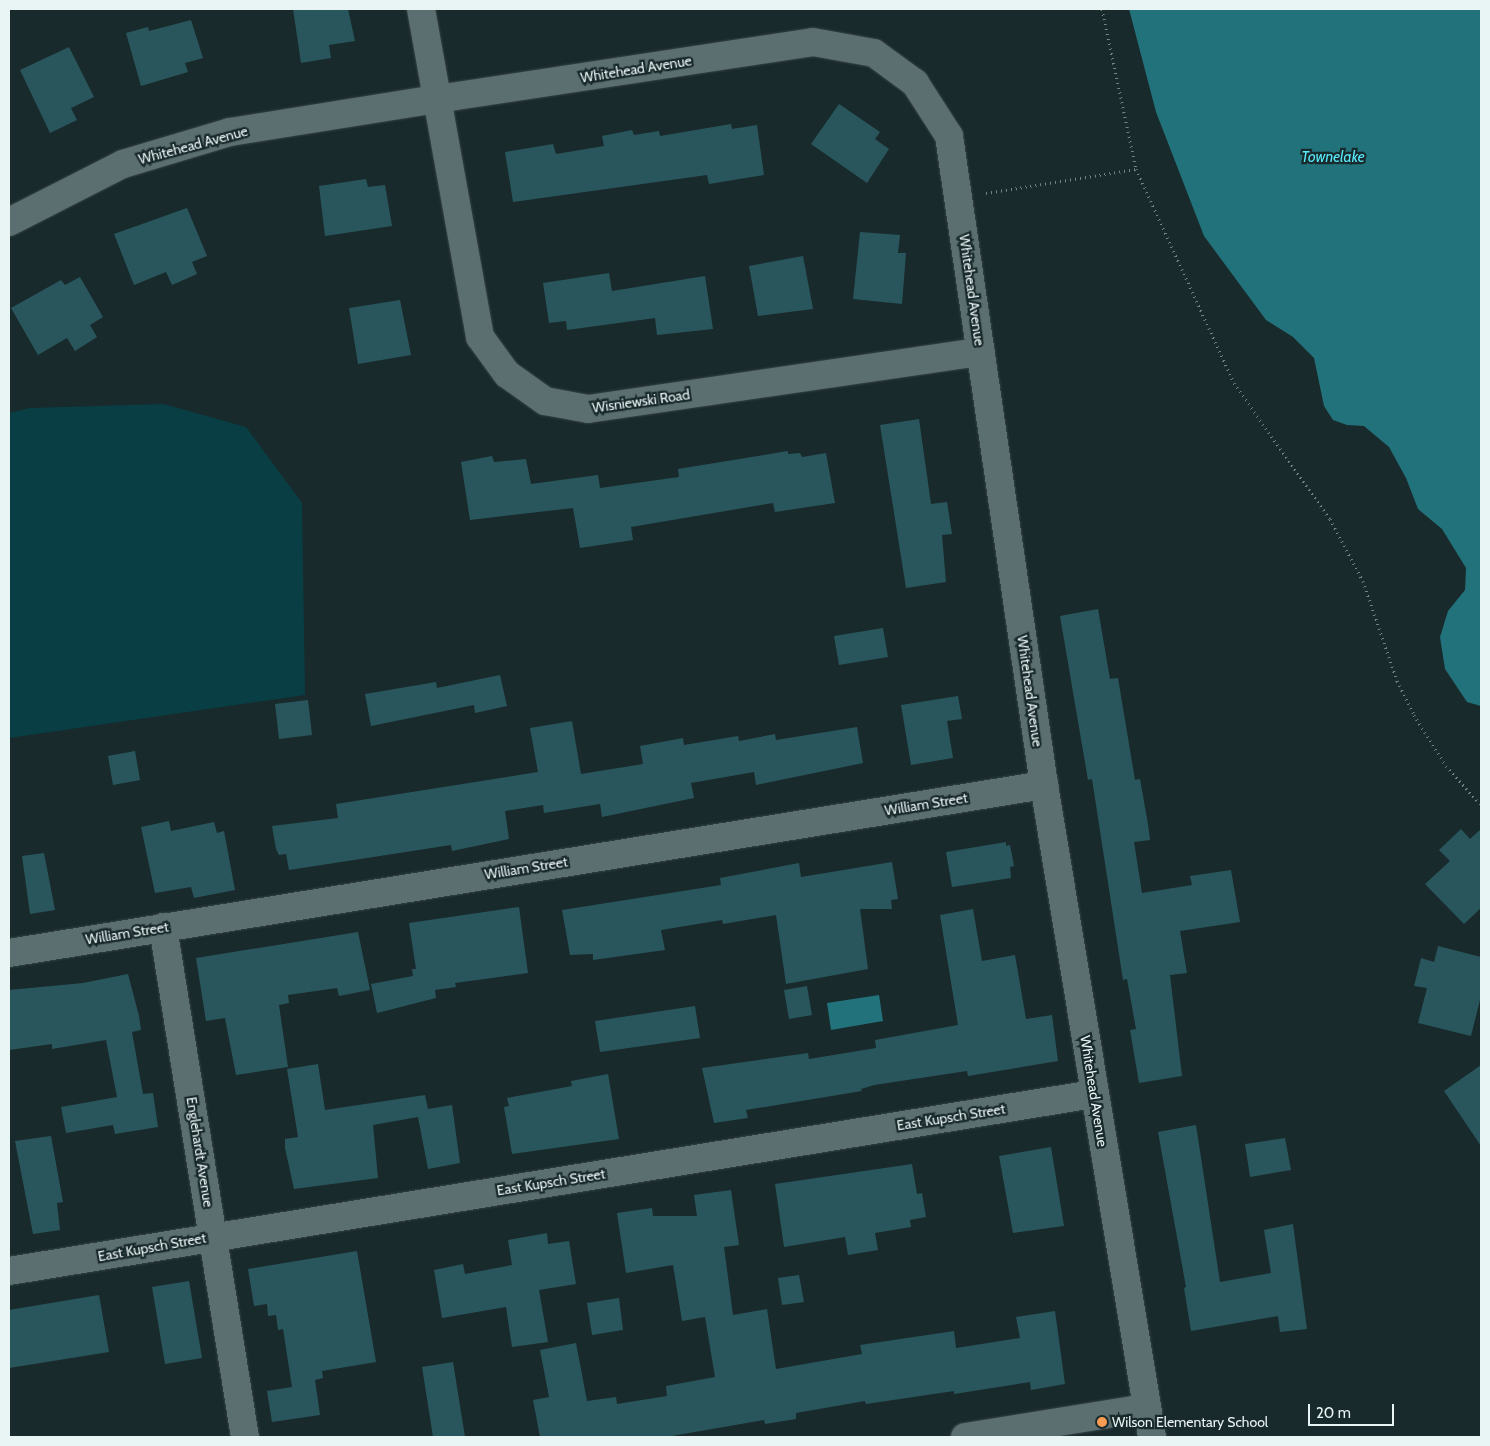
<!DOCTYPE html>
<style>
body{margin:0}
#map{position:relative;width:1490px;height:1446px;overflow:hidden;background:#192a2c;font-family:Cabin,sans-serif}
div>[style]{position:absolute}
.green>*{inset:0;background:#083e44}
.water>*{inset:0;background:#22727b}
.building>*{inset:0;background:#29565c}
.path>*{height:3px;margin-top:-1.5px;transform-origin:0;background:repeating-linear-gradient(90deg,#758384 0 1px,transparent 0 5px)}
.roads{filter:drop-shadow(0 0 1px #364446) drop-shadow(0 0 1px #364446)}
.minor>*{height:28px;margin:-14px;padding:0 14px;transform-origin:14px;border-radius:14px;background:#5b6e70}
.dots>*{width:14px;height:14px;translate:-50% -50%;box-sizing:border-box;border:2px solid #192a2c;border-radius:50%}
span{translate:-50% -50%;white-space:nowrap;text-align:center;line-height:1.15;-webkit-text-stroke:4.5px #192a2c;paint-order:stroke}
.street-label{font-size:14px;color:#e9f4f5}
.poi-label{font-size:14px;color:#e9f4f5}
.left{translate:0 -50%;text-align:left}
.water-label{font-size:15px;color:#58ebfc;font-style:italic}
.frame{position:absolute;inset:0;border:10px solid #e9f4f5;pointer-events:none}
.scale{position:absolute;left:1308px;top:1404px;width:86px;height:22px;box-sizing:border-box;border:2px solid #e9f4f5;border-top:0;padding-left:6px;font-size:15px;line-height:18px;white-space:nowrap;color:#e9f4f5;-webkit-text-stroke:4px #192a2c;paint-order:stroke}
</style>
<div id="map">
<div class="green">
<div style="clip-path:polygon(164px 404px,246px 427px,302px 503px,305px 695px,9px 738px,9px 413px,30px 408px)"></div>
</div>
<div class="water">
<div style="clip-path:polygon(1129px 9px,1481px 9px,1481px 706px,1467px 702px,1445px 669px,1440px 637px,1448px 611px,1465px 590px,1466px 568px,1442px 529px,1418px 509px,1406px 478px,1389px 447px,1364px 426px,1347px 425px,1333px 420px,1324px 406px,1314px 358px,1293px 337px,1266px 320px,1204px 236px,1156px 112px)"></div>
<div style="clip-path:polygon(879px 995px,883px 1021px,831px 1030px,827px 1003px)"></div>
</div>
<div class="building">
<div style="clip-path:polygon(293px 9px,348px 9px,355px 41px,329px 45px,331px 58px,301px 63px)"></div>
<div style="clip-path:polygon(191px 20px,203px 58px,185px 63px,188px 72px,141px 86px,126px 33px,148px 27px,149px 31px)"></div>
<div style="clip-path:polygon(69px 47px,94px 97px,71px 108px,77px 120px,50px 133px,20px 70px)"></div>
<div style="clip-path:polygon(839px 104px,880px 132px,875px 139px,889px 149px,867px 183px,811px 144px)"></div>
<div style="clip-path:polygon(731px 124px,732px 129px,757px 125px,764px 175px,709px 184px,707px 175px,513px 202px,505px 152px,553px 144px,556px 154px,604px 146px,602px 136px,632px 130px,634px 135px,659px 131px,660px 136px)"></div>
<div style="clip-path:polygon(366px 179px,368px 187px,385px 185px,392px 226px,325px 236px,319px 186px)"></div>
<div style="clip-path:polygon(187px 208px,207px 256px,192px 262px,197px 274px,172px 285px,166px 272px,134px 285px,114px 234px)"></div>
<div style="clip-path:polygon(860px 232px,900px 235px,898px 253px,906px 253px,902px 304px,853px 299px)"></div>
<div style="clip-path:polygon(803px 256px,813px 309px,758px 316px,749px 266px)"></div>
<div style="clip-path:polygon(609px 273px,612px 291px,705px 276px,713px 329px,657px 335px,655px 318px,567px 330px,566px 321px,549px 323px,543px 283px)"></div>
<div style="clip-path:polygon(80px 277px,103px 317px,90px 325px,97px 337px,75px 351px,67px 338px,38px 355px,11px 308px,61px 280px,65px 285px)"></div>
<div style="clip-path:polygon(400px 300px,411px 355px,358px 364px,349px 308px)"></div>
<div style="clip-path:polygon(919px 419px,931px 504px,947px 502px,952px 534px,942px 535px,946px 582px,906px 588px,880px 425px)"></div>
<div style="clip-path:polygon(788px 451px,788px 454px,800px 453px,802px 457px,826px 453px,835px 503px,775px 512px,773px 503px,631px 527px,633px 540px,580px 548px,573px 508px,470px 520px,461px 462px,492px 456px,494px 462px,526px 459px,531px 484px,598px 475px,600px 488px,679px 477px,678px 469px)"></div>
<div style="clip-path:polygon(1098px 609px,1110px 679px,1118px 678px,1135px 780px,1140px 779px,1148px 824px,1150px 840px,1134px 842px,1142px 893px,1192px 885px,1190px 876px,1231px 870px,1240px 922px,1180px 931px,1187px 973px,1170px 975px,1182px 1076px,1139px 1083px,1130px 1030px,1136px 1029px,1127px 979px,1123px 980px,1092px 779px,1088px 780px,1060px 616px)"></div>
<div style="clip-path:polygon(883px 628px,888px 657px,839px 665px,834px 636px)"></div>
<div style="clip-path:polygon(500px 675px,507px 706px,475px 713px,474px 705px,371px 726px,365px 694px,436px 682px,437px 688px)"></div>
<div style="clip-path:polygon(958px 696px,962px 719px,947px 721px,953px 758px,911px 765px,901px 705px)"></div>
<div style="clip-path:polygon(308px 700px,312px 735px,279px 739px,275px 704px)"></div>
<div style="clip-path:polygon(572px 721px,581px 774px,643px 764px,640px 746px,683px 738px,684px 745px,738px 736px,739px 741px,775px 734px,776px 740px,857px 727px,863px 763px,756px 785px,754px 772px,691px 783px,694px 798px,602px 817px,600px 804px,544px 813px,543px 805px,505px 811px,509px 839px,452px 851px,451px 845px,289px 870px,286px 854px,279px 855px,276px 849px,272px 826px,338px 818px,336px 804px,538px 772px,530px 728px)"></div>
<div style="clip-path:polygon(135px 751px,140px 780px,113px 785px,108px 756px)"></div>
<div style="clip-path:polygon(169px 821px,171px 831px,214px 822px,217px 833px,224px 831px,235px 890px,194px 898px,191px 887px,155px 893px,141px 827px)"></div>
<div style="clip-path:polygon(1461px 829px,1470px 839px,1481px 829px,1481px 908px,1464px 924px,1425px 884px,1450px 861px,1439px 850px)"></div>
<div style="clip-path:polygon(1006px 842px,1006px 846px,1010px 845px,1014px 866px,1010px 867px,1011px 878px,952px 887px,946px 852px)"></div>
<div style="clip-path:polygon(44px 853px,55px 910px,30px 914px,22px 856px)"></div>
<div style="clip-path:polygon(892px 862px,898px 899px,891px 900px,892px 909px,860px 909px,868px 969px,786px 984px,776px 915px,723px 924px,722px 920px,661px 930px,665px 950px,593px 960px,593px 954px,570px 955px,562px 910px,721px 885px,720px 878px,799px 863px,801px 877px)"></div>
<div style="clip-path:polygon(519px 907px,528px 973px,455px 983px,456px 987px,435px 990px,436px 998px,377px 1013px,371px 984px,413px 976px,412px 969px,416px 969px,409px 923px)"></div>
<div style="clip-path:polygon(973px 909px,982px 961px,1015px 955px,1026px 1019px,1052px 1015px,1058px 1061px,968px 1076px,967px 1071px,874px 1085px,861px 1089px,862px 1091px,746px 1110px,748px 1118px,714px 1123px,702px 1068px,808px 1053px,809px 1059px,876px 1048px,875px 1040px,958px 1025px,940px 915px)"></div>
<div style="clip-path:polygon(358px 932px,370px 990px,339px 996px,337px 988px,288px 995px,289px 1003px,279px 1005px,288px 1067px,236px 1075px,225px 1018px,206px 1021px,196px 958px)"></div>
<div style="clip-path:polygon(1438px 946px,1481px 957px,1481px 996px,1471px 1036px,1418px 1023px,1427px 988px,1414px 986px,1421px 958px,1434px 962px)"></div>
<div style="clip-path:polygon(128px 974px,139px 1016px,141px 1030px,132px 1032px,143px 1094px,153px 1093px,158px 1127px,115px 1134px,113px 1125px,66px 1133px,61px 1107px,117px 1097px,106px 1040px,52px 1049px,52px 1044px,9px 1050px,9px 990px,83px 983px)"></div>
<div style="clip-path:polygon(807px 986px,812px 1015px,789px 1019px,784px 990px)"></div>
<div style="clip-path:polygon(695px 1006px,700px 1038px,600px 1052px,595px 1021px)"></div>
<div style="clip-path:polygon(318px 1064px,325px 1110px,425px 1095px,428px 1109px,452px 1105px,460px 1163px,428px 1169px,418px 1117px,373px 1125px,378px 1178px,294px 1189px,285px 1148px,285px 1139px,298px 1137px,287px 1069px)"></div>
<div style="clip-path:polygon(1481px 1065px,1481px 1146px,1444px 1091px)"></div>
<div style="clip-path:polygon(608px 1074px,619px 1139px,512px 1154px,504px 1107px,509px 1106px,507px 1098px,572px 1086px,571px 1081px)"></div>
<div style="clip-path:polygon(1196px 1125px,1220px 1282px,1271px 1273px,1264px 1230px,1293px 1224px,1307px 1329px,1280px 1332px,1278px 1316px,1191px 1331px,1184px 1288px,1186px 1287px,1158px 1132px)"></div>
<div style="clip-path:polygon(51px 1136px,63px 1202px,57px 1203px,60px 1230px,33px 1234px,15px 1141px)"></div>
<div style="clip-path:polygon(1285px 1138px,1291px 1170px,1250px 1177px,1245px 1144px)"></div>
<div style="clip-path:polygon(1051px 1147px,1064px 1226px,1013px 1233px,999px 1156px)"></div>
<div style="clip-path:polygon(912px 1164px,917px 1194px,922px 1193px,926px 1217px,910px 1220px,911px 1227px,875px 1233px,878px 1250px,848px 1255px,845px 1237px,784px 1247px,775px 1184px)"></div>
<div style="clip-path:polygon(731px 1190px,739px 1245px,724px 1247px,733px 1315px,767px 1309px,776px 1369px,862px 1354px,860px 1345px,954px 1331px,956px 1348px,1020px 1338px,1016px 1317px,1055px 1311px,1065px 1384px,1031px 1390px,1030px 1382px,954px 1394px,954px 1391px,866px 1404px,865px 1401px,796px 1413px,796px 1419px,765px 1424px,764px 1420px,666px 1437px,540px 1437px,533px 1400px,549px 1397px,540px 1350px,576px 1343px,587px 1401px,616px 1397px,617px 1404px,667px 1396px,666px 1386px,715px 1377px,705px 1317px,682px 1321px,673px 1265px,626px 1273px,617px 1213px,652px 1208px,653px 1216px,697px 1216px,694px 1195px)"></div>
<div style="clip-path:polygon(547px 1233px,548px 1244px,569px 1241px,576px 1284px,539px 1290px,548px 1342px,512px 1347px,506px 1307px,442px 1318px,434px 1270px,463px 1264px,465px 1274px,512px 1265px,508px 1240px)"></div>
<div style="clip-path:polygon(357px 1251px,376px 1362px,322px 1371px,323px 1378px,315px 1380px,320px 1415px,272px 1422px,267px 1391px,292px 1387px,283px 1329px,278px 1330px,276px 1315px,268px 1316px,267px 1304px,254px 1306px,248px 1269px)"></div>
<div style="clip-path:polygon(799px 1275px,804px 1302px,782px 1305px,778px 1278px)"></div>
<div style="clip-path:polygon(189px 1281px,202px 1358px,165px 1364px,152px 1287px)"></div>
<div style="clip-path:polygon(99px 1295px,109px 1352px,9px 1368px,9px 1310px)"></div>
<div style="clip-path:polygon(619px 1298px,623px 1330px,592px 1335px,587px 1303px)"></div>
<div style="clip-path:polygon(453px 1362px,465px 1437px,433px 1437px,422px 1367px)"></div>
</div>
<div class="path">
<div style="left:1102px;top:9px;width:164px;rotate:78deg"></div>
<div style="left:1136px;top:169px;width:235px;rotate:65.4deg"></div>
<div style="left:1234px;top:383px;width:166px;rotate:54.8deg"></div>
<div style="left:1330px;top:519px;width:70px;rotate:62deg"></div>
<div style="left:1363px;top:581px;width:106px;rotate:71.2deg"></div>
<div style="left:1397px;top:681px;width:38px;rotate:63deg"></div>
<div style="left:1414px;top:715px;width:60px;rotate:57.9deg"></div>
<div style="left:1446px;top:766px;width:52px;rotate:48.1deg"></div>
<div style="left:986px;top:193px;width:152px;rotate:-9.1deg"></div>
</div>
<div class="roads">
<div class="minor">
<div style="left:421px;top:9px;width:333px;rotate:79.8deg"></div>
<div style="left:480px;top:337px;width:46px;rotate:53.9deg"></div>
<div style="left:507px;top:374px;width:47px;rotate:35.4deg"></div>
<div style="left:545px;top:401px;width:44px;rotate:10.5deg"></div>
<div style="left:588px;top:409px;width:397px;rotate:-8.3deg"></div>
<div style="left:9px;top:222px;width:128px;rotate:-27deg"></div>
<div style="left:123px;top:164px;width:112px;rotate:-16.7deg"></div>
<div style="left:230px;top:132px;width:210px;rotate:-9.1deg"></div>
<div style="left:437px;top:99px;width:380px;rotate:-8.6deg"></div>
<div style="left:813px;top:42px;width:62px;rotate:10.2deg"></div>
<div style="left:874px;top:53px;width:51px;rotate:36.2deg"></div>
<div style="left:915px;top:83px;width:63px;rotate:57.3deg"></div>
<div style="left:949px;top:136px;width:656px;rotate:81.67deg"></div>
<div style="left:1044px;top:785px;width:661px;rotate:80.59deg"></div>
<div style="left:163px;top:927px;width:517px;rotate:80.87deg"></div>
<div style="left:9px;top:953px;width:1049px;rotate:-9.22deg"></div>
<div style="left:9px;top:1271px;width:1099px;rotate:-9.27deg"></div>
<div style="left:965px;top:1437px;width:184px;rotate:-9.1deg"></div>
</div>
</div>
<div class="dots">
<div style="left:1102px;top:1422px;background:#fc9d53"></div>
</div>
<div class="street-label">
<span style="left:636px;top:69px;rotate:-9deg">Whitehead Avenue</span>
<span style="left:193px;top:145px;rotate:-15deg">Whitehead Avenue</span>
<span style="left:972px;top:290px;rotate:82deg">Whitehead Avenue</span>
<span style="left:641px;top:401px;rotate:-8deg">Wisniewski Road</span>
<span style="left:1030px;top:691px;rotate:82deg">Whitehead Avenue</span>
<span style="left:926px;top:804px;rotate:-9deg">William Street</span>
<span style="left:526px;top:868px;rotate:-9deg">William Street</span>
<span style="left:127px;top:933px;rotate:-9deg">William Street</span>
<span style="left:1094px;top:1091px;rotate:81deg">Whitehead Avenue</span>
<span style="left:951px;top:1117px;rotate:-9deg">East Kupsch Street</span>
<span style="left:200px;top:1152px;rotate:81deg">Englehardt Avenue</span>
<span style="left:551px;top:1182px;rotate:-9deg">East Kupsch Street</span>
<span style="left:152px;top:1247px;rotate:-10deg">East Kupsch Street</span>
</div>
<div class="poi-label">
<span class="left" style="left:1112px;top:1422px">Wilson Elementary School</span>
</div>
<div class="water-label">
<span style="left:1333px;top:158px">Townelake</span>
</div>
<div class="frame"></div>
<div class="scale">20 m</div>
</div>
